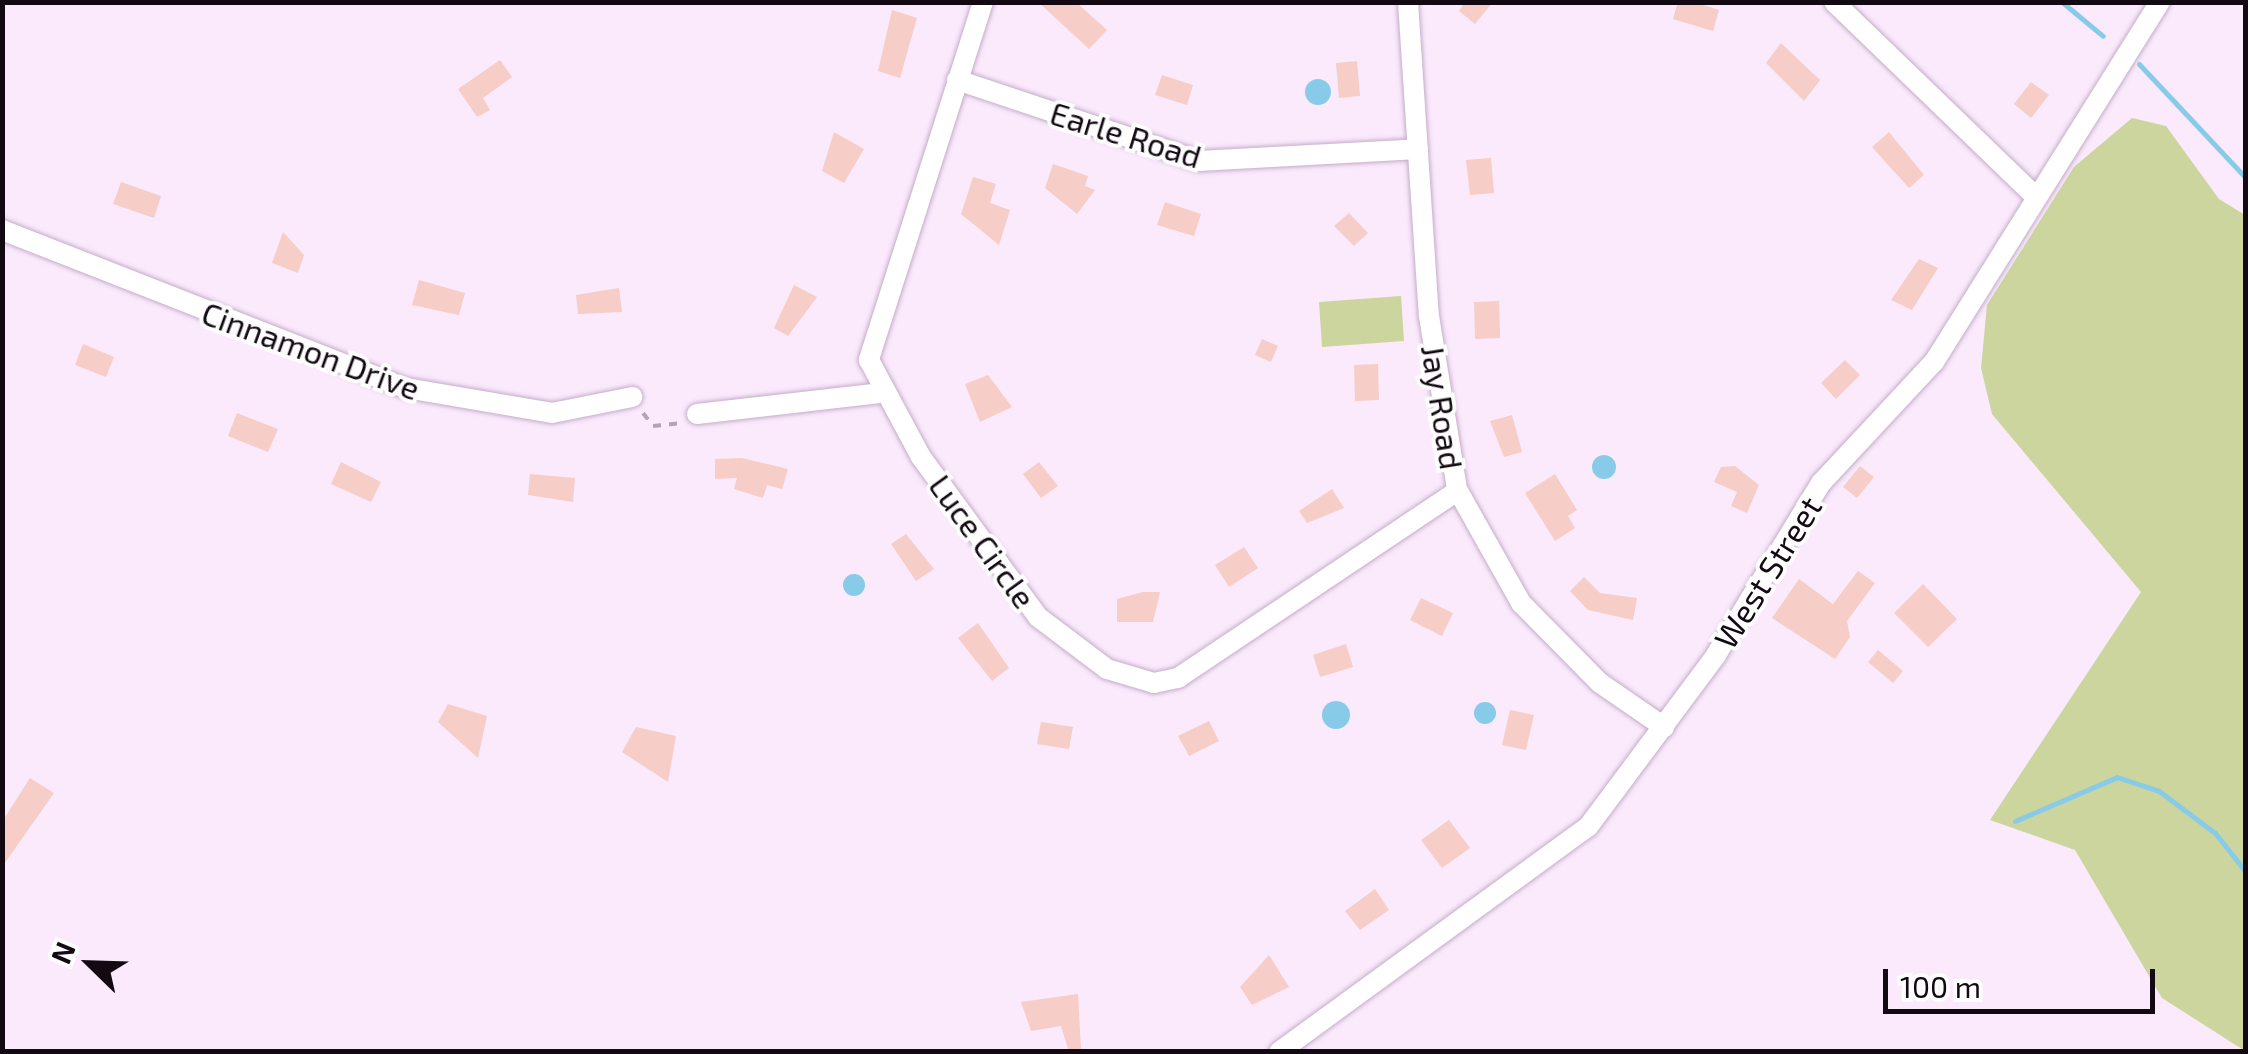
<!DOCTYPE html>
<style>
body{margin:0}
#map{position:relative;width:2248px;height:1054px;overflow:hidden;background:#faeafc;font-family:"Exo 2",sans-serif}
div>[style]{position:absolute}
.green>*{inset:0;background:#cbd59d}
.water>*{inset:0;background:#88cbe9}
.round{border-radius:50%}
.stream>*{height:5px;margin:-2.5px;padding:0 2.5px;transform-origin:2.5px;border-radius:2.5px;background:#88cbe9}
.building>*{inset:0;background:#f6cdc7}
.path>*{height:4px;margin-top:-2px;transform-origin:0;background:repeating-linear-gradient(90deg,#b2a4b4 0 8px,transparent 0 16px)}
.roads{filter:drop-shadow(0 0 2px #c5acc8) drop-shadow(0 0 2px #c5acc8)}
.minor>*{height:20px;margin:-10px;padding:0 10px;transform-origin:10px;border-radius:10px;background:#fff}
span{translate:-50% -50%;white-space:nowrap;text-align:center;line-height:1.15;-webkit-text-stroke:8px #fdfdfd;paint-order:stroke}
.street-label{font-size:32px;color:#120913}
.frame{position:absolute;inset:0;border:5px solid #120913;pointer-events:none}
.north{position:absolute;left:40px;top:914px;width:100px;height:100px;-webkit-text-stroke:8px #fdfdfd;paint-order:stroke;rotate:293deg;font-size:28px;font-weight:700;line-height:40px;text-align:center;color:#120913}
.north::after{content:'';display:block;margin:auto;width:35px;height:45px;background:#120913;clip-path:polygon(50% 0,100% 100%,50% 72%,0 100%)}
.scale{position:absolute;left:1883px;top:969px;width:272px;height:45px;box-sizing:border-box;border:5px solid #120913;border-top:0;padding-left:12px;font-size:30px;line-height:35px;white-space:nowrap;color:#120913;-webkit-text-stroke:8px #fdfdfd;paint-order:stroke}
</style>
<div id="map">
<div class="green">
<div style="clip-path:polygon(2132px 118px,2166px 126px,2219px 199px,2245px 215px,2245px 1051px,2162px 998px,2075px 850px,1990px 820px,2141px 592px,1992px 414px,1981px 368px,1987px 305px,2074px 167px)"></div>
<div style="clip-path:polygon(1401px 296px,1404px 341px,1322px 347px,1319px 302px)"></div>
</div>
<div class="water">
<div class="round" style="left:1305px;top:79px;width:26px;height:26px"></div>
<div class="round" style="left:1592px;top:455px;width:24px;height:24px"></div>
<div class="round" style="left:843px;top:574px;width:22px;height:22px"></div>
<div class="round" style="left:1322px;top:701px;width:28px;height:28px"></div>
<div class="round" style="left:1474px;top:702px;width:22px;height:22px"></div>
</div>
<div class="stream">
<div style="left:2062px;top:2px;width:53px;rotate:39.7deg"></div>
<div style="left:2139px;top:64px;width:156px;rotate:46.8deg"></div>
<div style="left:2015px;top:821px;width:111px;rotate:-23.3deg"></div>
<div style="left:2117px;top:777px;width:44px;rotate:18.4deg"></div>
<div style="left:2159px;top:791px;width:70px;rotate:36.9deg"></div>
<div style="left:2215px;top:833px;width:50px;rotate:51.5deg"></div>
</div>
<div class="building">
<div style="clip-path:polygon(1038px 2px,1076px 2px,1107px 30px,1089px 49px)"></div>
<div style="clip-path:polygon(1465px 2px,1493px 2px,1475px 24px,1459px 11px)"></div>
<div style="clip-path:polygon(1694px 2px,1719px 10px,1713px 31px,1673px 19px,1677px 5px)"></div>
<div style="clip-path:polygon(892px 10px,917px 18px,900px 78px,878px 71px)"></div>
<div style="clip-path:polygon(1781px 43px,1820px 80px,1804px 101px,1766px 63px)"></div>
<div style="clip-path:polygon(500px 60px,512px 77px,483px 98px,490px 110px,477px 117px,458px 89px)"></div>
<div style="clip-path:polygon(1357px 61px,1360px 96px,1339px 98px,1336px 63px)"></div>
<div style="clip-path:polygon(1162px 75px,1193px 85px,1187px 105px,1155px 95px)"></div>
<div style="clip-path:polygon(2031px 82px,2049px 95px,2031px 118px,2014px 104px)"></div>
<div style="clip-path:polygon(834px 132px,864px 149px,844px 183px,822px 171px)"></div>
<div style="clip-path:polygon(1889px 132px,1924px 175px,1909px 188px,1872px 147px)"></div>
<div style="clip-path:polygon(1491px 158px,1494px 193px,1470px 195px,1466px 160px)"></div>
<div style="clip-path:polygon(1053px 164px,1088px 176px,1085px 186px,1095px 190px,1077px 214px,1045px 188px)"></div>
<div style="clip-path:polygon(973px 177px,996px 184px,990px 203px,1010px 210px,999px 245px,961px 214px)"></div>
<div style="clip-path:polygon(121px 182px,161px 196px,154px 218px,113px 204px)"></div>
<div style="clip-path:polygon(1165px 202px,1201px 214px,1194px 236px,1157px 225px)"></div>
<div style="clip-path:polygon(1349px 213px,1368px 233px,1354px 246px,1334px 226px)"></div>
<div style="clip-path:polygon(283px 232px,304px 255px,298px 273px,272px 263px)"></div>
<div style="clip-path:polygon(1919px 259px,1938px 268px,1912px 310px,1891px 300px)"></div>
<div style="clip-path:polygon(419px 280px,465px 293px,459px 315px,412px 305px)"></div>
<div style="clip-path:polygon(794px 285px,817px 297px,788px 336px,774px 328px)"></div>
<div style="clip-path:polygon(619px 288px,622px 312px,578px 314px,576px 295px)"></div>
<div style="clip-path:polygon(1499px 301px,1500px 338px,1475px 339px,1474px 302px)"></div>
<div style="clip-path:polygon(1262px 339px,1278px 346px,1271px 362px,1255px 355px)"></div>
<div style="clip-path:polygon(83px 344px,114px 357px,106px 377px,75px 365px)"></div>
<div style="clip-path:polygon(1845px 360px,1860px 375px,1836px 399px,1821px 383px)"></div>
<div style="clip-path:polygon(1378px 364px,1379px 400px,1355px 401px,1354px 365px)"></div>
<div style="clip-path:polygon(988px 375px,1012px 407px,980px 422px,965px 384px)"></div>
<div style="clip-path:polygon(237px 413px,278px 429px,268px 452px,228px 436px)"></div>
<div style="clip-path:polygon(1512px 415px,1522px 452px,1504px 457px,1490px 421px)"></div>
<div style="clip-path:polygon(742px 458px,788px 469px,782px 489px,767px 485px,763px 498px,734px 489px,737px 478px,715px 479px,715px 459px)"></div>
<div style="clip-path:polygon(341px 462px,381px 482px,371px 502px,331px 484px)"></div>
<div style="clip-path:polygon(1039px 462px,1058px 486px,1041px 498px,1023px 474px)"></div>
<div style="clip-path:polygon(1735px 466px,1759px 485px,1747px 513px,1731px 506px,1737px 492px,1714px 482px,1721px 467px)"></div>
<div style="clip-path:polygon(1860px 466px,1874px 477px,1857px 498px,1843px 487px)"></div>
<div style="clip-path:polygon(530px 474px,575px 478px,573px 502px,528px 495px)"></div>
<div style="clip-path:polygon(1555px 474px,1577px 510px,1568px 516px,1575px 528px,1555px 541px,1525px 493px)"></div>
<div style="clip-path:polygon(1332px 489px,1344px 508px,1307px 523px,1299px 511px)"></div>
<div style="clip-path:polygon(906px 534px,934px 569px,916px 581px,891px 544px)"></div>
<div style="clip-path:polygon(1244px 547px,1258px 568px,1229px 587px,1215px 565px)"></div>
<div style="clip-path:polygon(1858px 571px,1875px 583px,1847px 621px,1850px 637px,1835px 659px,1772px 618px,1799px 579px,1833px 604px)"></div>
<div style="clip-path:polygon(1584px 577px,1600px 593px,1637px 598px,1633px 620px,1588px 610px,1570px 591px)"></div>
<div style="clip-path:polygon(1923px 584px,1957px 619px,1928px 647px,1894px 613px)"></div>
<div style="clip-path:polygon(1143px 592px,1160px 592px,1153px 622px,1117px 622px,1117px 599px)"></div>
<div style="clip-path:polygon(1421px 598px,1453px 613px,1442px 636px,1410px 620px)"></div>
<div style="clip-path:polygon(978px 623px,1009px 668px,992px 681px,958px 638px)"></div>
<div style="clip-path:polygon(1346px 644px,1353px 667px,1320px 677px,1313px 655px)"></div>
<div style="clip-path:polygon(1878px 650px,1903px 671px,1893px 683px,1868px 662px)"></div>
<div style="clip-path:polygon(448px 704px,487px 716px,478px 758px,438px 722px)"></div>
<div style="clip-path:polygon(1510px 710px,1534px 715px,1526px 750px,1502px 745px)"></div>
<div style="clip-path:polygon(1209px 721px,1219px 741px,1189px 756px,1178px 736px)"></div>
<div style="clip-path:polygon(1041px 722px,1073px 727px,1069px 749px,1037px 744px)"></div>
<div style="clip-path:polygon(636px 727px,676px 736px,668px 782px,622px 752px)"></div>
<div style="clip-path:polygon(30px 778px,54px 793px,2px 867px,2px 822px)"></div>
<div style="clip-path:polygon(1449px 820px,1470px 848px,1442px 868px,1421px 840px)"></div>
<div style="clip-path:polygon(1375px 889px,1389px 910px,1360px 930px,1345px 911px)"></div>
<div style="clip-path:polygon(1269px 955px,1289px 987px,1252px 1005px,1240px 987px)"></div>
<div style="clip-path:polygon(1078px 994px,1081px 1049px,1069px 1052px,1061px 1026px,1031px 1031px,1021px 1002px)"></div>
</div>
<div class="path">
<div style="left:643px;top:413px;width:16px;rotate:52deg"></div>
<div style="left:653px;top:426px;width:27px;rotate:-6deg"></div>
</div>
<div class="roads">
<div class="minor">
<div style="left:983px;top:2px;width:376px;rotate:107.7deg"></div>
<div style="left:869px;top:360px;width:110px;rotate:61.8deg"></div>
<div style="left:921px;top:457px;width:198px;rotate:53.8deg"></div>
<div style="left:1038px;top:617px;width:86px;rotate:37deg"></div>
<div style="left:1107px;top:669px;width:49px;rotate:16.6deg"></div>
<div style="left:1154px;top:683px;width:25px;rotate:-12deg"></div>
<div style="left:1178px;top:678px;width:336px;rotate:-33.8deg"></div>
<div style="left:1408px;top:2px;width:315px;rotate:86.2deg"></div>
<div style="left:1429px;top:316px;width:175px;rotate:80.8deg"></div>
<div style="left:1457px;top:489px;width:131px;rotate:60.7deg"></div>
<div style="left:1521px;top:603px;width:112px;rotate:45.4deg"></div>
<div style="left:1600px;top:683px;width:78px;rotate:34.5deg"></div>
<div style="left:1834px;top:2px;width:278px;rotate:44deg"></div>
<div style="left:957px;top:80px;width:255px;rotate:18.5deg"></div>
<div style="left:1199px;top:161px;width:219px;rotate:-3.1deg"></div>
<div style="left:2px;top:230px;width:434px;rotate:21.4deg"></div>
<div style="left:406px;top:388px;width:148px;rotate:9.7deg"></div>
<div style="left:552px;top:413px;width:82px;rotate:-11.3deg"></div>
<div style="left:697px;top:414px;width:184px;rotate:-6.5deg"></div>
<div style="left:1279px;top:1052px;width:382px;rotate:-36.1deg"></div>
<div style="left:1588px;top:827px;width:214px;rotate:-53.3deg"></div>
<div style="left:1716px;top:655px;width:202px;rotate:-58.6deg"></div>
<div style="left:1821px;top:483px;width:166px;rotate:-47deg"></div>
<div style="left:1934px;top:362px;width:425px;rotate:-57.9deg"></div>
</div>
</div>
<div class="street-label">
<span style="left:1126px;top:134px;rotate:17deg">Earle Road</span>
<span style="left:311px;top:350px;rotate:20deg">Cinnamon Drive</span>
<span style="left:1443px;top:407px;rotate:81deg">Jay Road</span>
<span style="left:983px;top:541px;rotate:54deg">Luce Circle</span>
<span style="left:1767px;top:572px;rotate:-58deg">West Street</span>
</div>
<div class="frame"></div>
<div class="north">N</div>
<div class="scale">100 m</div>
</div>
